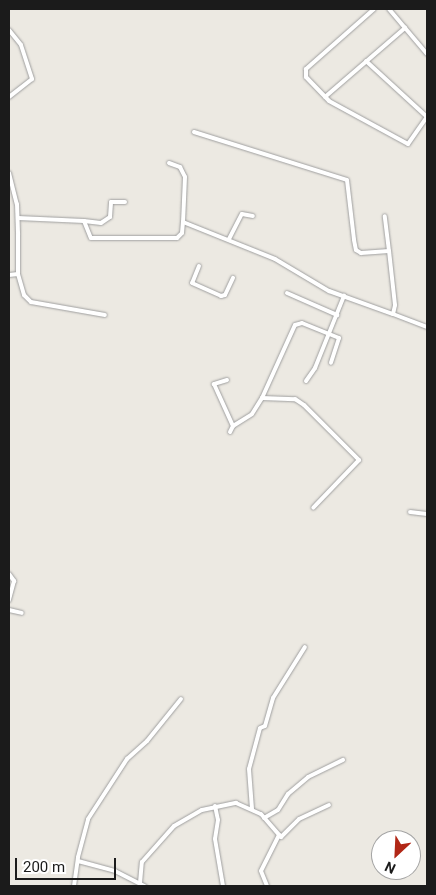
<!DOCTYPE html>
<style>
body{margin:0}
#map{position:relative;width:436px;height:895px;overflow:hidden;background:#ece9e2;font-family:Roboto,sans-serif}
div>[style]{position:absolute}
.roads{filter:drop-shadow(0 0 1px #9f9f9f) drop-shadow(0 0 1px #9f9f9f)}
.minor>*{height:4px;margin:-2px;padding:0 2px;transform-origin:2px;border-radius:2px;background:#fff}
span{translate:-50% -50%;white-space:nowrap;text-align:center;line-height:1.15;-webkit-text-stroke:4px #fff;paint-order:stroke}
.frame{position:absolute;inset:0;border:10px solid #1b1b1b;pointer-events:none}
.north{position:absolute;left:371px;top:830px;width:50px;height:50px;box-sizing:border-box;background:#fff;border:1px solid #a4a4a4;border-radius:50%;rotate:205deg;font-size:14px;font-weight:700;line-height:20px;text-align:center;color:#1b1b1b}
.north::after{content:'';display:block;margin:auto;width:18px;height:22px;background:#b12716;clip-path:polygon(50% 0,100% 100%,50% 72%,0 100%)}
.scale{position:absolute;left:15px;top:858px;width:101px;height:22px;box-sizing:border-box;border:2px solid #1b1b1b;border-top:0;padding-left:6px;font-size:15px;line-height:18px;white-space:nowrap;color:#1b1b1b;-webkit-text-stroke:4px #fff;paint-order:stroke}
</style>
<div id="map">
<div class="roads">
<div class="minor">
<div style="left:374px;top:9px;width:91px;rotate:138.6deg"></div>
<div style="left:306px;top:69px;width:8px;rotate:90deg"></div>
<div style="left:306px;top:77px;width:33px;rotate:46deg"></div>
<div style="left:329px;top:101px;width:90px;rotate:28.6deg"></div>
<div style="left:408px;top:144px;width:33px;rotate:-55deg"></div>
<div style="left:389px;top:9px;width:59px;rotate:49.8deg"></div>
<div style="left:9px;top:30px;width:19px;rotate:51deg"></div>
<div style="left:21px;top:45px;width:36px;rotate:72deg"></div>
<div style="left:32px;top:79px;width:29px;rotate:142deg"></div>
<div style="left:366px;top:61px;width:81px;rotate:42.5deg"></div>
<div style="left:325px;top:97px;width:106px;rotate:-40.8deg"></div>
<div style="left:194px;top:132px;width:160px;rotate:17.4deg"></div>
<div style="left:347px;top:180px;width:60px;rotate:83.3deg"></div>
<div style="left:354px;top:240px;width:10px;rotate:79deg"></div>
<div style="left:356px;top:250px;width:6px;rotate:31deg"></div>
<div style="left:361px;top:253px;width:28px;rotate:-4deg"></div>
<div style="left:389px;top:251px;width:35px;rotate:-97deg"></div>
<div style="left:169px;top:163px;width:12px;rotate:20deg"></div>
<div style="left:180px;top:167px;width:11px;rotate:63deg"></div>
<div style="left:185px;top:177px;width:45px;rotate:92.5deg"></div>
<div style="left:9px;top:173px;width:32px;rotate:76deg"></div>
<div style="left:17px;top:204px;width:31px;rotate:88deg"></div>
<div style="left:18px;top:235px;width:39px;rotate:90deg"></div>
<div style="left:18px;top:274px;width:9px;rotate:174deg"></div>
<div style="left:18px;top:218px;width:66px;rotate:2.6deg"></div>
<div style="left:84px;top:221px;width:18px;rotate:68deg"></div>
<div style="left:91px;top:238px;width:86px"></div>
<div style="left:177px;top:238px;width:7px;rotate:-45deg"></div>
<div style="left:182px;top:233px;width:11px;rotate:-85deg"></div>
<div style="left:183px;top:222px;width:99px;rotate:21.9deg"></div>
<div style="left:275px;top:259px;width:63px;rotate:30.7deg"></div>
<div style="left:329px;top:291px;width:68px;rotate:19.8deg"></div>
<div style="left:393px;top:314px;width:9px;rotate:-77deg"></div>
<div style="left:395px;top:305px;width:54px;rotate:-96.3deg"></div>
<div style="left:84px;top:221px;width:17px;rotate:7deg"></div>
<div style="left:101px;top:223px;width:11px;rotate:-34deg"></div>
<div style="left:110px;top:217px;width:15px;rotate:-86deg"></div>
<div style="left:111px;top:202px;width:14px"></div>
<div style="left:229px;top:239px;width:28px;rotate:-63deg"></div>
<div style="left:242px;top:214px;width:11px;rotate:10deg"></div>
<div style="left:199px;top:266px;width:18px;rotate:112deg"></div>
<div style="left:192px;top:283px;width:32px;rotate:24deg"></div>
<div style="left:221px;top:296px;width:4px;rotate:-14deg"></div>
<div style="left:225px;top:295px;width:19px;rotate:-65deg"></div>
<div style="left:18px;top:274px;width:22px;rotate:74deg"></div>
<div style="left:24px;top:295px;width:10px;rotate:45deg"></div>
<div style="left:31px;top:302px;width:75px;rotate:10deg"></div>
<div style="left:287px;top:293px;width:55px;rotate:23.7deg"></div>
<div style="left:393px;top:314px;width:36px;rotate:21deg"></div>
<div style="left:227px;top:380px;width:14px;rotate:163deg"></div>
<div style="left:214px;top:384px;width:46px;rotate:65.7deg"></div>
<div style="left:306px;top:381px;width:16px;rotate:-55deg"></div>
<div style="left:315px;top:368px;width:78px;rotate:-68.1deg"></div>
<div style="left:262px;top:398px;width:33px;rotate:2deg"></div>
<div style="left:295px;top:399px;width:11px;rotate:34deg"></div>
<div style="left:304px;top:405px;width:78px;rotate:45deg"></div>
<div style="left:359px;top:460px;width:66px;rotate:133.8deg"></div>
<div style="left:230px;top:432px;width:7px;rotate:-63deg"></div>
<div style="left:233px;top:426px;width:22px;rotate:-32deg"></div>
<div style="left:252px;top:414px;width:19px;rotate:-58deg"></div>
<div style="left:262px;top:398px;width:80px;rotate:-65.7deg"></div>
<div style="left:295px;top:325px;width:7px;rotate:-16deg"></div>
<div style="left:302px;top:323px;width:40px;rotate:22deg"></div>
<div style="left:339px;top:338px;width:26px;rotate:108deg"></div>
<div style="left:410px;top:512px;width:17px;rotate:7deg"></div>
<div style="left:9px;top:574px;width:9px;rotate:54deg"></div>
<div style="left:14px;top:581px;width:20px;rotate:105deg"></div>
<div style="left:9px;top:610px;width:13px;rotate:13deg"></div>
<div style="left:215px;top:806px;width:14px;rotate:78deg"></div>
<div style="left:218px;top:820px;width:19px;rotate:99deg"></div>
<div style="left:215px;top:839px;width:48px;rotate:80.3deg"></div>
<div style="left:252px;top:809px;width:40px;rotate:-94.3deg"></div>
<div style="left:249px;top:769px;width:42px;rotate:-75deg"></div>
<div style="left:260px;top:728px;width:5px;rotate:-22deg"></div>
<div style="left:265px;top:726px;width:29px;rotate:-74deg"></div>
<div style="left:273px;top:698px;width:60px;rotate:-57.9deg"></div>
<div style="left:264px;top:818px;width:16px;rotate:-30deg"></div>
<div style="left:278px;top:810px;width:19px;rotate:-58deg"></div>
<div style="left:288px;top:794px;width:26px;rotate:-40deg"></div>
<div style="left:308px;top:777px;width:39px;rotate:-26deg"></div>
<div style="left:279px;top:835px;width:3px;rotate:45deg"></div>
<div style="left:281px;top:837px;width:25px;rotate:-45deg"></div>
<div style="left:299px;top:819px;width:33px;rotate:-25deg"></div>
<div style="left:78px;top:861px;width:38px;rotate:15deg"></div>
<div style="left:115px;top:871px;width:34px;rotate:27deg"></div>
<div style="left:140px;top:883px;width:21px;rotate:-85deg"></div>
<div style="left:142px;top:862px;width:48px;rotate:-48.4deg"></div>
<div style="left:174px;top:826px;width:32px;rotate:-30deg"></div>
<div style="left:202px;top:810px;width:35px;rotate:-12deg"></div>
<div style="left:236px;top:803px;width:27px;rotate:24deg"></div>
<div style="left:261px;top:814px;width:28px;rotate:49deg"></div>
<div style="left:279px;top:835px;width:40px;rotate:116.6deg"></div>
<div style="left:261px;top:871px;width:16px;rotate:68deg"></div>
<div style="left:74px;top:886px;width:29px;rotate:-82deg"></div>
<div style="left:78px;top:857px;width:39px;rotate:-75deg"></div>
<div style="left:88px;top:819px;width:72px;rotate:-57deg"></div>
<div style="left:127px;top:759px;width:27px;rotate:-42deg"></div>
<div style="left:147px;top:741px;width:54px;rotate:-51deg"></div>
</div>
</div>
<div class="frame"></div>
<div class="north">N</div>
<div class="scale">200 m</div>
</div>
